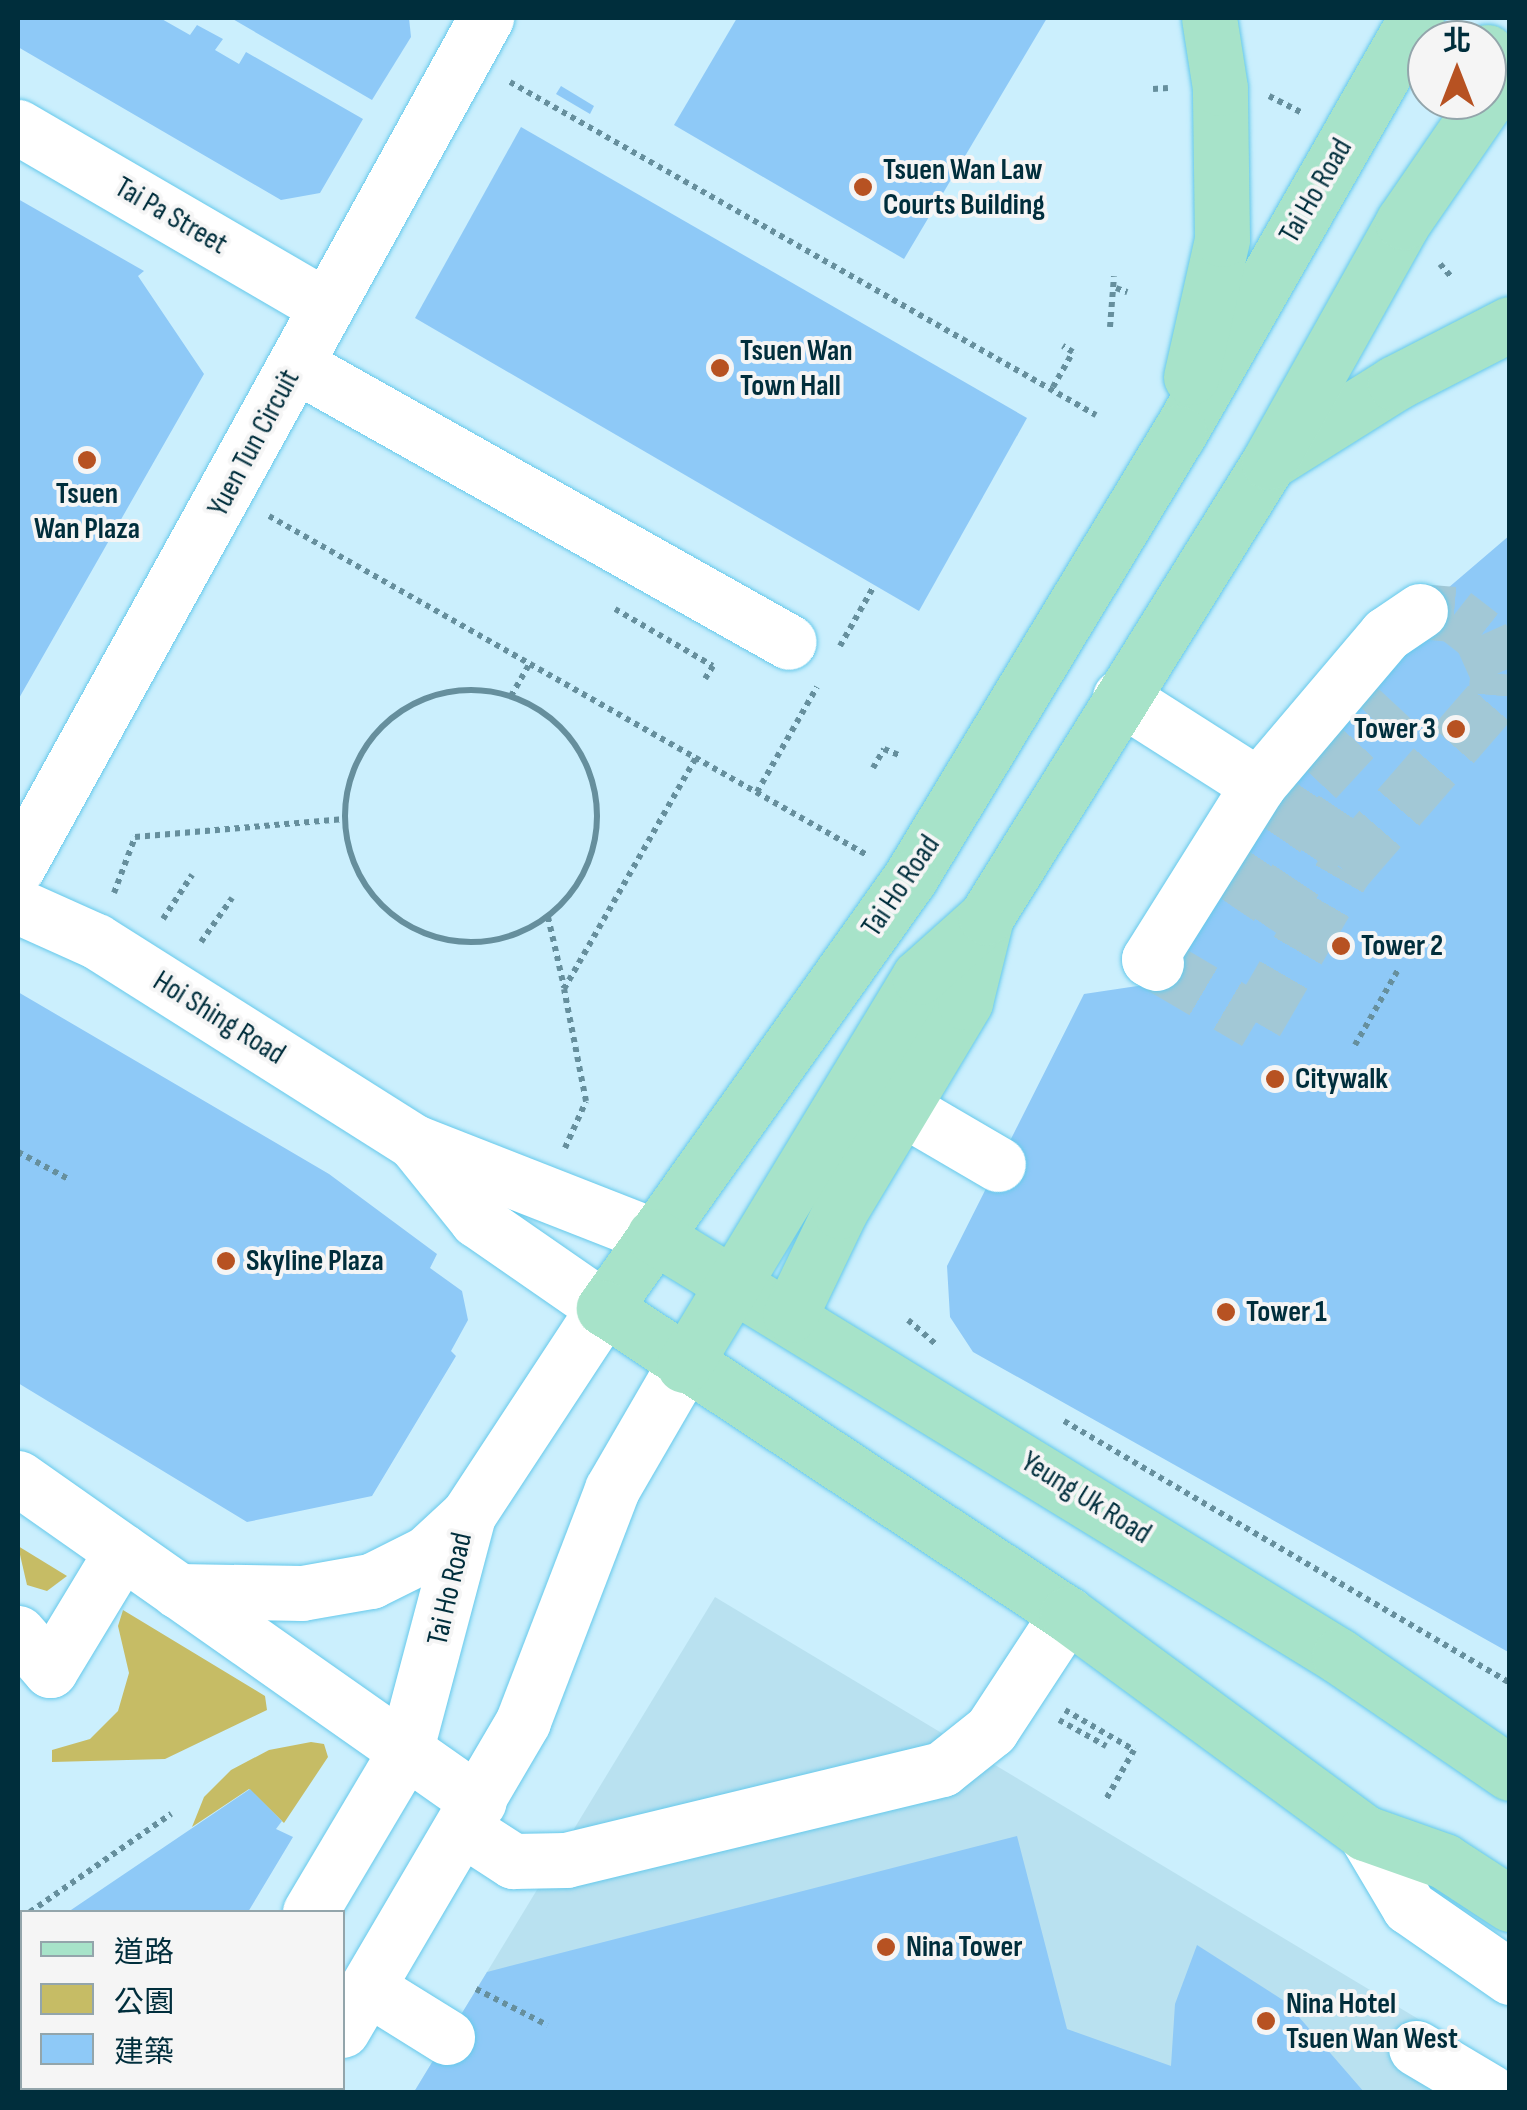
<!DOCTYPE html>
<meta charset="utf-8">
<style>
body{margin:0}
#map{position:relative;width:1527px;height:2110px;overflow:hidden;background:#cbeffd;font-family:"Sofia Sans Condensed","Noto Sans TC",sans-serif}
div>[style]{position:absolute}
.built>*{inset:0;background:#b9e1f0}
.green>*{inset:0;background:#c6bc65}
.building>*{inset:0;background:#8ec9f7}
.minor-tunnel>*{height:55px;margin-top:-27.5px;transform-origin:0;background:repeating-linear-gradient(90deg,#a2c8d6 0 55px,transparent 0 83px)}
.path>*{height:6px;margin-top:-3px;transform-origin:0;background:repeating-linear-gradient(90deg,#668f9d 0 5px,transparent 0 10px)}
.path>.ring{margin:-3px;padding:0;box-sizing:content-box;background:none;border:6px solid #668f9d;border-radius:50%}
.roads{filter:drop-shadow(0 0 2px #66c9eb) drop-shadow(0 0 2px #66c9eb)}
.minor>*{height:55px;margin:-27.5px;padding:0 27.5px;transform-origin:27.5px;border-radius:27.5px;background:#fff}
.major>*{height:55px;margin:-27.5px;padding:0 27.5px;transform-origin:27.5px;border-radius:27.5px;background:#a7e3c9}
.dots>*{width:28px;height:28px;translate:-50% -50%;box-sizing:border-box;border:5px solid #f5f5f5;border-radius:50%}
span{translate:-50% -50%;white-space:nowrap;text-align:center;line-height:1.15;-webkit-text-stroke:8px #f5f5f5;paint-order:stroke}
.poi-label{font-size:30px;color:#002e3c;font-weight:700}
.left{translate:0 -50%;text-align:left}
.right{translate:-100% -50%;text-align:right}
.street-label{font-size:30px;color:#002e3c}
.frame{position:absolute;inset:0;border:20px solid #002e3c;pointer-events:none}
.legend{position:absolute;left:20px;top:1910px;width:325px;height:180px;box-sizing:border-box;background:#f5f5f5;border:2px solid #93a5ab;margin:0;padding:12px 18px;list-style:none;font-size:30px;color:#002e3c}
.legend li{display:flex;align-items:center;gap:20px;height:50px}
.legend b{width:50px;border:2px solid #93a5ab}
.north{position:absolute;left:1407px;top:20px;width:100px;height:100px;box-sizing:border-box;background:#f5f5f5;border:2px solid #93a5ab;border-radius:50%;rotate:0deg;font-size:28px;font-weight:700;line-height:40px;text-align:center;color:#002e3c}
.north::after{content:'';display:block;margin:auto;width:35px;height:45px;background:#b75222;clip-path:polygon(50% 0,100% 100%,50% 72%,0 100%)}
</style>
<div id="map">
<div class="built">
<div style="clip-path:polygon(715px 1597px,1510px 2074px,1509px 2092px,414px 2092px)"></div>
</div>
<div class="green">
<div style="clip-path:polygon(18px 1546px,67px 1576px,47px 1591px,27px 1585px)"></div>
<div style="clip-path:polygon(123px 1610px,265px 1696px,267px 1710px,165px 1759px,52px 1762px,52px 1750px,90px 1739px,118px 1711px,129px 1673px,118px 1626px)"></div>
<div style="clip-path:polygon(311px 1742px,324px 1744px,328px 1757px,284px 1823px,249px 1789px,192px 1827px,204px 1797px,231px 1770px,269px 1750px)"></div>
</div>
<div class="building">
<div style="clip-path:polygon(18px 18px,160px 18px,190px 35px,197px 25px,223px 39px,215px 50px,239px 64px,246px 52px,363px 119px,320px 193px,281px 200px,18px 47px)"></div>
<div style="clip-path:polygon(231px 18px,409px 18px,411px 37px,372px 100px)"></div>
<div style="clip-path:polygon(737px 18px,1047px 18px,904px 259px,674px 125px)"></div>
<div style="clip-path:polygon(561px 86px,594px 106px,590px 114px,556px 94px)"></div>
<div style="clip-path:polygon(521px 127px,1027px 418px,919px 611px,415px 318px)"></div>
<div style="clip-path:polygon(18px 199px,144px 271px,138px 276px,204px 374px,18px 700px)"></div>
<div style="clip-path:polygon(1510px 535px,1510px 1653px,973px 1352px,950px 1317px,947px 1266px,1084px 994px,1144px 985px,1280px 786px,1427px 606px)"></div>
<div style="clip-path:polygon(18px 992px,329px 1174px,437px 1254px,430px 1268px,462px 1291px,468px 1320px,451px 1351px,456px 1356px,372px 1496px,247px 1522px,18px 1383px)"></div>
<div style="clip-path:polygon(250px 1789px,282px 1821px,276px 1829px,293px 1837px,248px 1912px,68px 1912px)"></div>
<div style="clip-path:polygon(1017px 1836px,1067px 2029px,1171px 2066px,1175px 2004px,1197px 1945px,1286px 2002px,1364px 2092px,414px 2092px,487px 1972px)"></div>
<div style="clip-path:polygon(22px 1955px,22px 2088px,137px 2092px,18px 2092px)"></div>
</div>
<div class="minor-tunnel">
<div style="left:1231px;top:905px;width:152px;rotate:-56deg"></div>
<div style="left:1316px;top:779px;width:109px;rotate:-47.2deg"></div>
<div style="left:1265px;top:925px;width:160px;rotate:-56.2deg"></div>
<div style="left:1156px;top:963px;width:116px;rotate:30.5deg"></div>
<div style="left:1256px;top:1022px;width:176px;rotate:-59.9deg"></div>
<div style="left:1344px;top:870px;width:232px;rotate:-49deg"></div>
<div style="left:1496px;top:695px;width:22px;rotate:-85deg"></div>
<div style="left:1498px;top:673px;width:42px;rotate:-114.1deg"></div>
<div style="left:1481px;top:635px;width:34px;rotate:-142deg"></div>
<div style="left:1454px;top:614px;width:34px;rotate:-175deg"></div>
</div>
<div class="path">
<div style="left:510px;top:82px;width:674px;rotate:29.61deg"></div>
<div style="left:1153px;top:89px;width:15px;rotate:-4deg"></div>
<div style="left:1269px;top:96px;width:38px;rotate:27deg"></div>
<div style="left:1440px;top:264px;width:18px;rotate:49deg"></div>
<div style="left:1116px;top:288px;width:12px;rotate:20deg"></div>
<div style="left:1110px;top:327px;width:51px;rotate:-85.5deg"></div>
<div style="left:1053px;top:387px;width:40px;rotate:-60.3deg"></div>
<div style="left:1073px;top:352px;width:12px;rotate:-149deg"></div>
<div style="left:269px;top:516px;width:687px;rotate:29.55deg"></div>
<div style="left:615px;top:609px;width:113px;rotate:30.2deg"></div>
<div style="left:713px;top:666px;width:15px;rotate:122deg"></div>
<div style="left:840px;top:646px;width:69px;rotate:-60.5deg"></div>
<div class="ring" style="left:345px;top:690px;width:246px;height:246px"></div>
<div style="left:511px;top:696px;width:38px;rotate:-60deg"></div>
<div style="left:873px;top:768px;width:22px;rotate:-60deg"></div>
<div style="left:884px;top:749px;width:16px;rotate:22deg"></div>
<div style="left:757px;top:792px;width:121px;rotate:-60.3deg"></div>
<div style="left:114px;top:893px;width:60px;rotate:-69.4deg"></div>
<div style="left:135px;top:837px;width:210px;rotate:-4.9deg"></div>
<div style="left:548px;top:917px;width:72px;rotate:77.1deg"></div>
<div style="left:163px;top:919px;width:53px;rotate:-56.6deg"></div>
<div style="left:201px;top:942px;width:54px;rotate:-54.8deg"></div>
<div style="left:1355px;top:1045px;width:86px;rotate:-60.2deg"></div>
<div style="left:565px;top:1148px;width:51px;rotate:-65.9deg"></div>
<div style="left:586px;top:1101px;width:114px;rotate:-101.1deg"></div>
<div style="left:564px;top:989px;width:266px;rotate:-60.3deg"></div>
<div style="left:18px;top:1152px;width:59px;rotate:28.3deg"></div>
<div style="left:908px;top:1320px;width:38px;rotate:41deg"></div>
<div style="left:1064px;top:1421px;width:517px;rotate:30.43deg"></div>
<div style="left:1065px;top:1710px;width:80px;rotate:30.1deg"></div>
<div style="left:1134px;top:1750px;width:59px;rotate:119.6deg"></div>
<div style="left:1059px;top:1720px;width:54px;rotate:29deg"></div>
<div style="left:30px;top:1912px;width:172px;rotate:-34.8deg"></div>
<div style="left:18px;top:1921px;width:5px;rotate:-37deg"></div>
<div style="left:476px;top:1989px;width:80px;rotate:26.9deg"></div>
</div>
<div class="roads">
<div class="minor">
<div style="left:18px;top:127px;width:354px;rotate:30.2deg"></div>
<div style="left:296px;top:365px;width:565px;rotate:29.33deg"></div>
<div style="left:1120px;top:697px;width:164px;rotate:32.5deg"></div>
<div style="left:18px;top:866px;width:969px;rotate:-61.11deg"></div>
<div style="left:18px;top:906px;width:85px;rotate:24.2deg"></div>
<div style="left:96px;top:941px;width:376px;rotate:32.3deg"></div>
<div style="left:414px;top:1142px;width:258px;rotate:21.4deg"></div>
<div style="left:1156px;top:963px;width:8px;rotate:-150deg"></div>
<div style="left:1149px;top:959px;width:205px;rotate:-57.9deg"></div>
<div style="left:1258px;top:785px;width:198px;rotate:-49.7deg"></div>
<div style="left:1386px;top:634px;width:41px;rotate:-34.1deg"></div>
<div style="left:902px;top:1108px;width:111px;rotate:30.3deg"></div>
<div style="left:18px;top:1478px;width:563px;rotate:35.1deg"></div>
<div style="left:178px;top:1591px;width:124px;rotate:0.9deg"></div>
<div style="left:302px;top:1593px;width:70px;rotate:-9.9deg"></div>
<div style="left:371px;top:1581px;width:63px;rotate:-26.6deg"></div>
<div style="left:427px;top:1553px;width:56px;rotate:-42.8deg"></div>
<div style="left:18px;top:1633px;width:49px;rotate:49.1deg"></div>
<div style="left:50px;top:1670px;width:139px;rotate:-58.8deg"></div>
<div style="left:462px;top:1828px;width:61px;rotate:32.9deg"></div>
<div style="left:513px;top:1861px;width:53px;rotate:-1.1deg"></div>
<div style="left:566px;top:1860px;width:387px;rotate:-13.6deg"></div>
<div style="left:942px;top:1769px;width:63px;rotate:-38.5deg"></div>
<div style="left:991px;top:1730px;width:139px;rotate:-56.8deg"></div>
<div style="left:1365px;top:1833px;width:86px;rotate:59.3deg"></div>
<div style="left:1409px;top:1907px;width:123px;rotate:34.7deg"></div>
<div style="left:310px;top:1912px;width:186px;rotate:-59.3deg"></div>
<div style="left:405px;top:1752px;width:245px;rotate:-75.1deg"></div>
<div style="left:468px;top:1515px;width:248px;rotate:-56.7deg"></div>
<div style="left:604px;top:1308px;width:155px;rotate:-145.3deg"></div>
<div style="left:477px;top:1220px;width:100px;rotate:-128.9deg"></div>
<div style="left:368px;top:1988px;width:93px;rotate:31.8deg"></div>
<div style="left:342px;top:2030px;width:358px;rotate:-59.6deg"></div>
<div style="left:523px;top:1721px;width:248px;rotate:-69deg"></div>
<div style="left:612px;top:1489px;width:143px;rotate:-59.9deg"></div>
<div style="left:1416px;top:2048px;width:86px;rotate:30.7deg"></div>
<div style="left:201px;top:2092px;width:5px;rotate:-53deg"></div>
<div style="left:306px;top:2092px;width:5px;rotate:-53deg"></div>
</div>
<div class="major">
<div style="left:1416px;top:18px;width:478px;rotate:119.7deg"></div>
<div style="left:1179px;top:433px;width:520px;rotate:121.15deg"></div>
<div style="left:910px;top:878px;width:528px;rotate:125.44deg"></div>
<div style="left:604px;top:1308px;width:555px;rotate:33.46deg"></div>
<div style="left:1067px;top:1614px;width:370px;rotate:36.3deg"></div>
<div style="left:1365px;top:1833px;width:84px;rotate:19.5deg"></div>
<div style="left:1444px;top:1861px;width:79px;rotate:33.1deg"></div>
<div style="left:1487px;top:52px;width:30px;rotate:57deg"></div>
<div style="left:1191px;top:377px;width:141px;rotate:-77.3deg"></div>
<div style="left:1222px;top:239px;width:151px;rotate:-90.8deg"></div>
<div style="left:1220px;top:88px;width:71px;rotate:-98.9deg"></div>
<div style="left:1274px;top:459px;width:143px;rotate:-32.1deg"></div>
<div style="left:1395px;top:383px;width:129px;rotate:-27.2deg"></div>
<div style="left:654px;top:1236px;width:804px;rotate:31.51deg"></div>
<div style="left:1339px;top:1656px;width:207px;rotate:34.4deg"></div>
<div style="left:790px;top:1315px;width:115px;rotate:-64.3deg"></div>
<div style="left:840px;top:1211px;width:244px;rotate:-59.1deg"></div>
<div style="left:965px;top:1002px;width:88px;rotate:-76.1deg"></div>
<div style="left:684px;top:1365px;width:454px;rotate:-58.8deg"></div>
<div style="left:919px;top:977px;width:90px;rotate:-41.8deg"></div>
<div style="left:986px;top:917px;width:536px;rotate:-58.12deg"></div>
<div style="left:1269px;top:462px;width:275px;rotate:-60.8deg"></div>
<div style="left:1403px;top:222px;width:148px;rotate:-55.5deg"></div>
</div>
</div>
<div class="dots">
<div style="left:863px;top:187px;background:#b75222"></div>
<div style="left:720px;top:368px;background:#b75222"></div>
<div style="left:87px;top:460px;background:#b75222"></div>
<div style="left:1456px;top:729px;background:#b75222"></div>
<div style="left:1341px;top:946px;background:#b75222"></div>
<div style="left:1275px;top:1079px;background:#b75222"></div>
<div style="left:226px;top:1261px;background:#b75222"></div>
<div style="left:1226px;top:1312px;background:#b75222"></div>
<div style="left:886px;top:1947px;background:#b75222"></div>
<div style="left:1266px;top:2021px;background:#b75222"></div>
</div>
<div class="poi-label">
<span class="left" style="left:883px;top:187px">Tsuen Wan Law<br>Courts Building</span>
<span class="left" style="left:740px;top:368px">Tsuen Wan<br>Town Hall</span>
<span style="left:87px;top:511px">Tsuen<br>Wan Plaza</span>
<span class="right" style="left:1436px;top:729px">Tower 3</span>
<span class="left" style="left:1361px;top:946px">Tower 2</span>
<span class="left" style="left:1295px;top:1079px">Citywalk</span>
<span class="left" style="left:246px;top:1261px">Skyline Plaza</span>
<span class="left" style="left:1246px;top:1312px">Tower 1</span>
<span class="left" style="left:906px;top:1947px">Nina Tower</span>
<span class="left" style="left:1286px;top:2021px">Nina Hotel<br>Tsuen Wan West</span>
</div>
<div class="street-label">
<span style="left:1316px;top:191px;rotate:-60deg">Tai Ho Road</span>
<span style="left:171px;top:216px;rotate:30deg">Tai Pa Street</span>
<span style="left:254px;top:443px;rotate:-62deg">Yuen Tun Circuit</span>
<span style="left:901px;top:886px;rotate:-56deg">Tai Ho Road</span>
<span style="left:219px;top:1018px;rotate:32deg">Hoi Shing Road</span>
<span style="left:1086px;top:1498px;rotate:32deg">Yeung Uk Road</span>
<span style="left:450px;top:1589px;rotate:-77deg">Tai Ho Road</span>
</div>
<div class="frame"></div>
<ul class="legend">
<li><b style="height:12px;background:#a7e3c9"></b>道路</li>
<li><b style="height:28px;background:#c6bc65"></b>公園</li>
<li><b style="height:28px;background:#8ec9f7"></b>建築</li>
</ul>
<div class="north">北</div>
</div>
